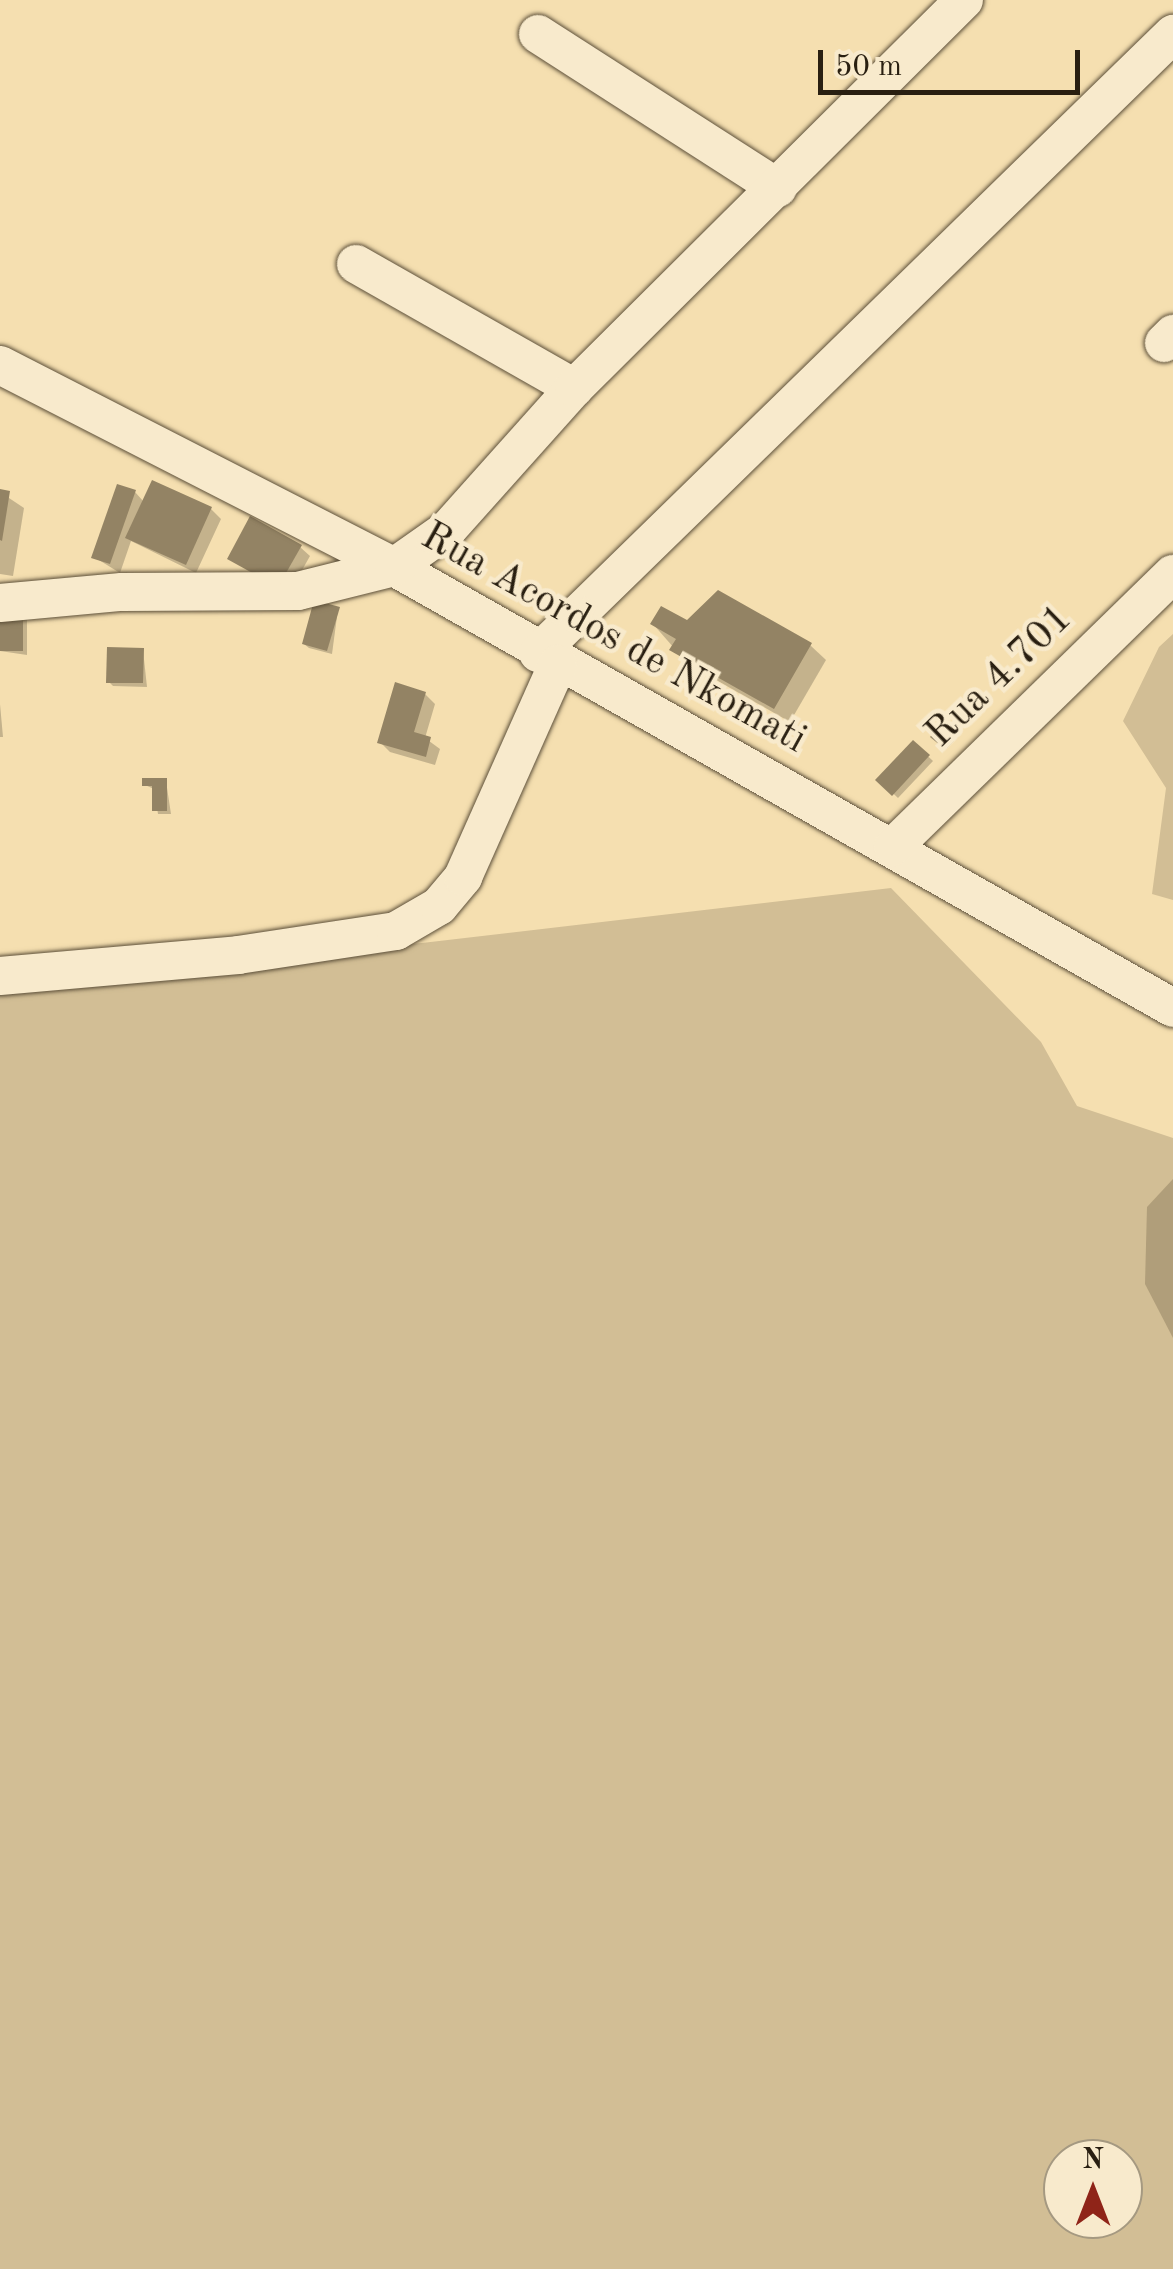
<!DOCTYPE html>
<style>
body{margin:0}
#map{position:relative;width:1173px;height:2269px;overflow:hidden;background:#f5dfb0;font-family:"Old Standard TT",serif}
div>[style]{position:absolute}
.green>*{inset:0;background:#d2be95}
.water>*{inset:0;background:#b09e7a}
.shadow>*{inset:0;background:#0003}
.building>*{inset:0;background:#938364}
.roads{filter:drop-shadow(0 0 2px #5c4f39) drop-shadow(0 0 2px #5c4f39)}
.minor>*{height:38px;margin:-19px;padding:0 19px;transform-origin:19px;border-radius:19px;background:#f8eacc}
span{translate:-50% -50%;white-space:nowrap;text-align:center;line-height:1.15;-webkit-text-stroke:9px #f8eacc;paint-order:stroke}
.street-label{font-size:40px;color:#291f11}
.north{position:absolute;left:1043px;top:2139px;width:100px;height:100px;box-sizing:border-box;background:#f8eacc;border:2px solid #a59981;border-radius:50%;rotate:0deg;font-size:28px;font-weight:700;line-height:40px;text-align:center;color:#291f11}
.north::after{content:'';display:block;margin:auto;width:35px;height:45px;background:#8f2418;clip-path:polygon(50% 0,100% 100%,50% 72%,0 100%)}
.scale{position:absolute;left:818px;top:50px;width:262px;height:45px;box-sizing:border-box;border:5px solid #291f11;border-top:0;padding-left:12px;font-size:30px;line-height:35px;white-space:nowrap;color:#291f11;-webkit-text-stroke:8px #f8eacc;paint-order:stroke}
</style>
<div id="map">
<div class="green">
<div style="clip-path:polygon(1173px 634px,1173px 900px,1152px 894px,1166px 788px,1123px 721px,1159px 647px)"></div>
<div style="clip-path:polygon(evenodd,891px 888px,1041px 1042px,1077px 1106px,1173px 1138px,1173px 2269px,0 2269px,0 979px,422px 943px,891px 888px,1063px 2159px,1123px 2159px,1123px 2219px,1063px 2219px,1063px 2159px)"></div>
</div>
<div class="water">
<div style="clip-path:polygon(1173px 1179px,1173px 1338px,1145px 1284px,1147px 1207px)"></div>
</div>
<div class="shadow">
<div style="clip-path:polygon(0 492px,24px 508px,13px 576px,0 574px)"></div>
<div style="clip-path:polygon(135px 492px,144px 502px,211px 509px,221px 519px,196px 573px,131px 541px,120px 573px,94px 557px)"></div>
<div style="clip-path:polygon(300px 547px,310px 556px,288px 595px,230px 558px)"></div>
<div style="clip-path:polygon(338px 609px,332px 654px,309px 648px,304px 644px)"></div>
<div style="clip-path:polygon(0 614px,27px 618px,27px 655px,0 651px)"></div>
<div style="clip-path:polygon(653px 624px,810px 645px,826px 660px,790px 722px,688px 664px)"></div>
<div style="clip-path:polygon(143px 650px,147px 687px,113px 686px,109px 682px)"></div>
<div style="clip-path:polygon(425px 694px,435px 704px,425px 738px,440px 749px,435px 765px,390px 752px,380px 742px)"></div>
<div style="clip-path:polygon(0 704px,3px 737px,0 737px)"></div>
<div style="clip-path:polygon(941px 729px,954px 741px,947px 748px,934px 736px)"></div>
<div style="clip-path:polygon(914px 743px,933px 761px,898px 798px,879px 780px)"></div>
<div style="clip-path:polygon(166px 781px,171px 814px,158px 814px,154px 789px,145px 785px)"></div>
</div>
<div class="building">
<div style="clip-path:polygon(152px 480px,212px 507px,186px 565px,125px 538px)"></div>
<div style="clip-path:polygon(117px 484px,136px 490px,110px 564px,91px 558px)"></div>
<div style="clip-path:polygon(0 489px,10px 491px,2px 541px,0 540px)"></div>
<div style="clip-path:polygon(250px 516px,302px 545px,278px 587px,227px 559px)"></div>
<div style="clip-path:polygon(718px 590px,812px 643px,774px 709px,669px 650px,676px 639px,650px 624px,661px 606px,687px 620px)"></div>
<div style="clip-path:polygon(314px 600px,340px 607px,327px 651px,302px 644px)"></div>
<div style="clip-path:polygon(0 611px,23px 611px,23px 651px,0 651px)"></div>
<div style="clip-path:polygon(107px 647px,144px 648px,143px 683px,106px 683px)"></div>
<div style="clip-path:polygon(395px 682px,426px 692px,414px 732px,431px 737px,426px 757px,377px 743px)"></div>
<div style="clip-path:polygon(940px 725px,951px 735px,941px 746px,930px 737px)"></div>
<div style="clip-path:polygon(913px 740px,930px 755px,892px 796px,875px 780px)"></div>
<div style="clip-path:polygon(142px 778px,167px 778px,167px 811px,152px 811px,152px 786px,142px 786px)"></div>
</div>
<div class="roads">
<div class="minor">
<div style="left:538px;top:34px;width:285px;rotate:32.7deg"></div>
<div style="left:356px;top:264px;width:251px;rotate:29.6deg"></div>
<div style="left:1164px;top:343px;width:13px;rotate:-45deg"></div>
<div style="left:0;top:365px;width:443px;rotate:27.1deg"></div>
<div style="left:394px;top:567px;width:895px;rotate:29.51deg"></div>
<div style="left:0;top:603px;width:122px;rotate:-5.2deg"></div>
<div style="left:122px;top:592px;width:176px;rotate:-0.3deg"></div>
<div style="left:298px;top:591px;width:99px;rotate:-14deg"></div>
<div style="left:394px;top:567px;width:66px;rotate:-35.1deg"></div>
<div style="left:448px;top:529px;width:189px;rotate:-48.2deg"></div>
<div style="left:574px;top:388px;width:550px;rotate:-44.85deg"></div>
<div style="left:538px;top:653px;width:887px;rotate:-44.27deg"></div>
<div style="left:893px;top:847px;width:391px;rotate:-44.3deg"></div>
<div style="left:0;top:976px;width:239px;rotate:-5deg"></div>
<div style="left:238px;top:955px;width:160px;rotate:-8.6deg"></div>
<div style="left:396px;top:931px;width:50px;rotate:-30.2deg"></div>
<div style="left:439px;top:906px;width:38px;rotate:-50deg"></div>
<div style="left:463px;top:877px;width:233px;rotate:-66deg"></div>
</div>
</div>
<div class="street-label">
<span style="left:613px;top:639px;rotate:29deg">Rua Acordos de Nkomati</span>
<span style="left:1000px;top:677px;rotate:-44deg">Rua 4.701</span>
</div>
<div class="north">N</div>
<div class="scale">50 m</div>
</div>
